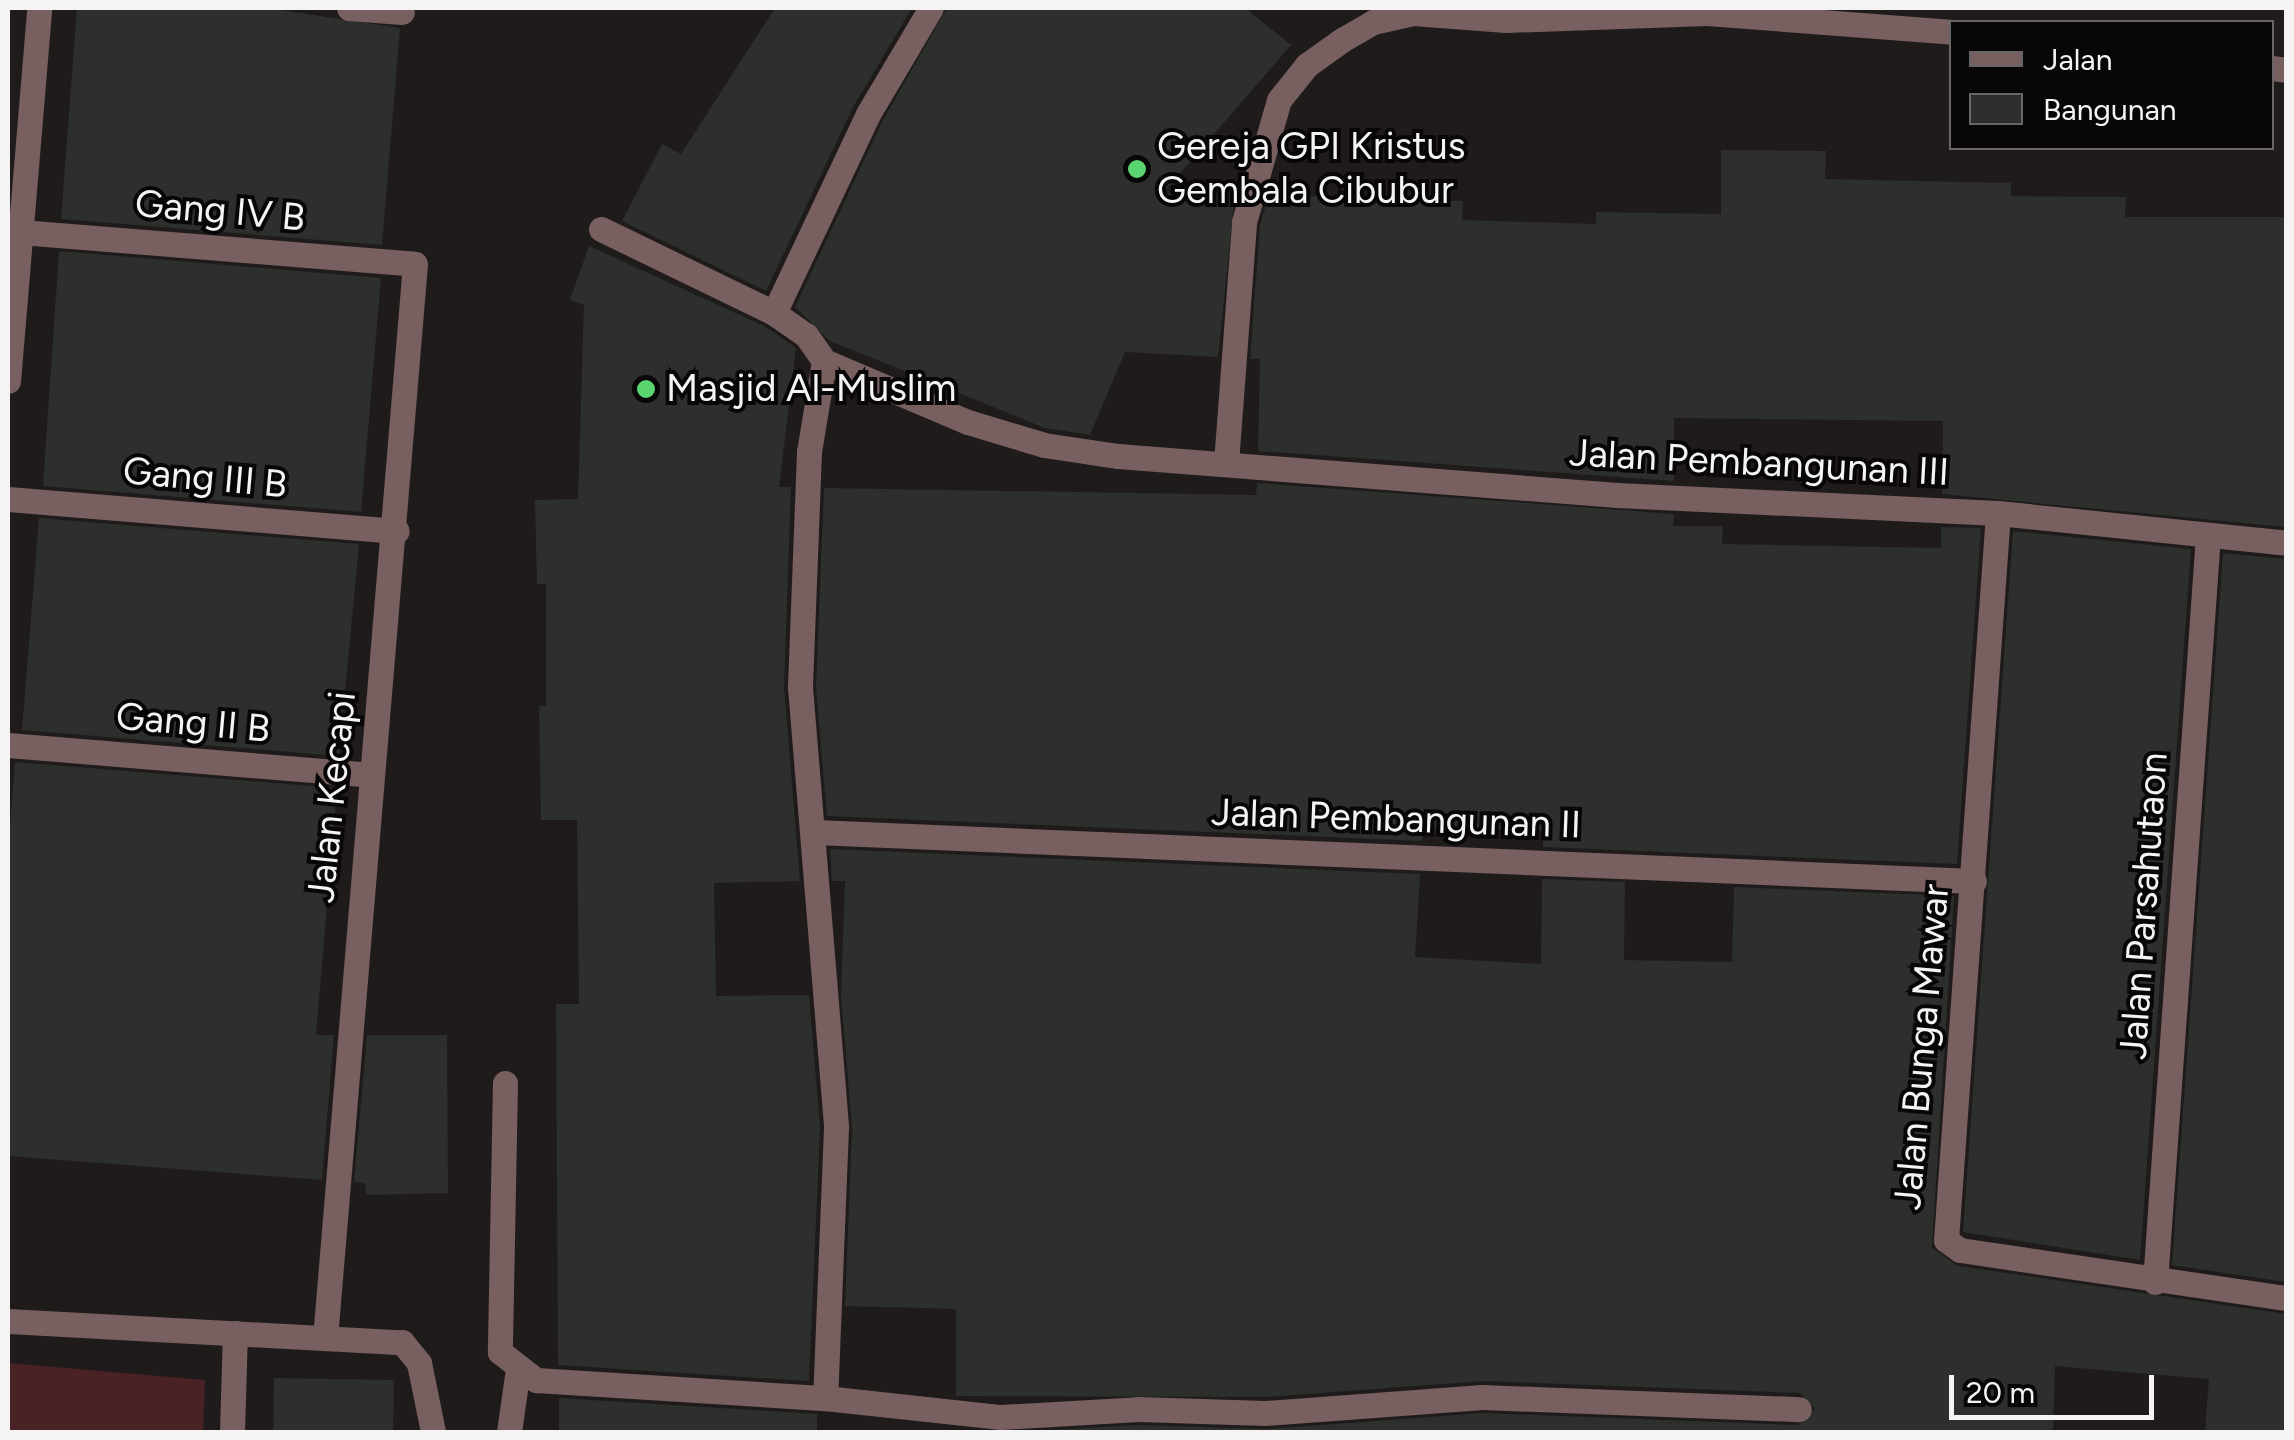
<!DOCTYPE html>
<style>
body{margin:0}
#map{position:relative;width:2294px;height:1440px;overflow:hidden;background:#1f1b1b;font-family:Figtree,sans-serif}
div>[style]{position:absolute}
.green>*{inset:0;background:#4a2125}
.building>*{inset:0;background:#2c2f2c}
.minor>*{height:25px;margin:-12.5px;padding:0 12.5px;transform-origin:12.5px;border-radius:12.5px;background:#785f60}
.dots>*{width:28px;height:28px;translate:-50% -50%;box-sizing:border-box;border:5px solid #080606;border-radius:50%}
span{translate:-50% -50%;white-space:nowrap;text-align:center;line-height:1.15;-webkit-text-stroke:8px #080606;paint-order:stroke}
.poi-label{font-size:38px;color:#f5f3f3}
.left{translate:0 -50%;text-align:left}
.street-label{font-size:38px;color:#f5f3f3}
.frame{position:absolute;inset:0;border:10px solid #f5f3f3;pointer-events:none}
.legend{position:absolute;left:1949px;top:20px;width:325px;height:130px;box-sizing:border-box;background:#080606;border:2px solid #676565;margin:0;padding:12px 18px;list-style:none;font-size:30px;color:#f5f3f3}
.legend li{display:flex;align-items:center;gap:20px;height:50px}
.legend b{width:50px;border:2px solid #676565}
.scale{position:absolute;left:1949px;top:1375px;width:205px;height:45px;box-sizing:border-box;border:5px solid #f5f3f3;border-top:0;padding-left:12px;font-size:30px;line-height:35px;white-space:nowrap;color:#f5f3f3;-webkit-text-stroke:8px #080606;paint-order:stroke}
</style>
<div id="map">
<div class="green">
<div style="clip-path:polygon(8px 1363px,205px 1380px,203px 1432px,8px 1432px)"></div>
</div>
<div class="building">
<div style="clip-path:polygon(77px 8px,267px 8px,400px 28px,382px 245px,61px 219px)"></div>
<div style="clip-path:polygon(775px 8px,912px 8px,853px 107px,766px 291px,622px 221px,662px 144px,681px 154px)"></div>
<div style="clip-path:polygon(947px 8px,1245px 8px,1291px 45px,1163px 193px,1235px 194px,1218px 357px,1125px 352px,1090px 435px,1045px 428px,830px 341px,795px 307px,882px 122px)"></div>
<div style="clip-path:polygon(1721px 150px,1826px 151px,1825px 179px,2011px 183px,2011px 196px,2126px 197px,2125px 217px,2286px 217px,2286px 527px,1942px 494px,1943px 421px,1674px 418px,1674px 481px,1258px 451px,1260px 359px,1250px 359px,1260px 225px,1269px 195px,1463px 201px,1462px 220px,1596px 224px,1596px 212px,1721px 214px)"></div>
<div style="clip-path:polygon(589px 246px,766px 327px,796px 348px,779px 487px,791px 487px,784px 687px,800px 881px,714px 883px,716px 996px,809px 995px,820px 1128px,809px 1381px,558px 1365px,556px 1004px,579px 1004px,577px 820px,541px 820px,539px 706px,546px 706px,546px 584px,537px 584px,535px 500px,578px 499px,584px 305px,570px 300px)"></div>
<div style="clip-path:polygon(59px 251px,381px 278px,361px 512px,43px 486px)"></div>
<div style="clip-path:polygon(1257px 483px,1674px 514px,1673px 526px,1723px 526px,1722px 544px,1941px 548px,1941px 527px,1981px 528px,1957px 864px,1543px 847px,1543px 831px,1423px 828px,1422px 841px,827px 816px,816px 687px,824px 488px,1256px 495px)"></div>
<div style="clip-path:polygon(39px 518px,359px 544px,339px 756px,22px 730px)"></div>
<div style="clip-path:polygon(2013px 531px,2191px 549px,2140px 1260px,1963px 1232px)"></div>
<div style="clip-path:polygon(2223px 553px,2286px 559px,2286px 1282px,2172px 1265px)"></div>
<div style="clip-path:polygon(15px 762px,337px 788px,316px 1035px,334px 1035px,322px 1180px,8px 1156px,8px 850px)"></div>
<div style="clip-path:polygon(830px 849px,1420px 874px,1415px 957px,1541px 964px,1542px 879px,1625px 882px,1624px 960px,1732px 962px,1734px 887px,1954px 896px,1932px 1248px,1958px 1266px,2286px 1314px,2286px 1432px,2205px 1432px,2209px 1379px,2055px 1366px,2053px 1432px,1014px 1432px,1138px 1425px,1266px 1429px,1482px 1413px,1798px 1425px,1815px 1409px,1800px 1393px,1483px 1381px,1265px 1397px,956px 1396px,956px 1309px,845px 1306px,852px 1128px,841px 995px,845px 881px,832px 881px)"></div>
<div style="clip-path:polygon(367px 1035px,447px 1035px,448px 1193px,366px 1195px,365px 1183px,354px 1182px)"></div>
<div style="clip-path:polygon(274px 1378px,394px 1380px,393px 1432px,273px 1432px)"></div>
<div style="clip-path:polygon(559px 1398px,817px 1414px,817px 1432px,559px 1432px)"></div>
</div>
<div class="minor">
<div style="left:349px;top:8px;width:53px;rotate:4.3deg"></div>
<div style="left:2272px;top:68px;width:14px;rotate:8deg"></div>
<div style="left:601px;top:229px;width:192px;rotate:25.9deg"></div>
<div style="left:774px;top:313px;width:39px;rotate:35deg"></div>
<div style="left:806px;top:335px;width:32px;rotate:55deg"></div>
<div style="left:8px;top:231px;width:408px;rotate:4.6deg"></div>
<div style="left:415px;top:264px;width:1078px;rotate:94.79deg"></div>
<div style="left:774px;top:313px;width:220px;rotate:-64.7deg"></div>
<div style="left:868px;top:114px;width:123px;rotate:-59.3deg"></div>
<div style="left:824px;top:361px;width:156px;rotate:23deg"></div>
<div style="left:968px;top:422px;width:79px;rotate:16.8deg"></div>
<div style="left:1044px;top:445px;width:75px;rotate:8.5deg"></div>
<div style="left:1118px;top:456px;width:501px;rotate:4.47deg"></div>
<div style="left:1617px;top:495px;width:381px;rotate:2.7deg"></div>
<div style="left:1998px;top:513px;width:290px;rotate:5.9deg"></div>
<div style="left:824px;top:361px;width:92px;rotate:99.4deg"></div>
<div style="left:809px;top:452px;width:235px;rotate:92.2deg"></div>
<div style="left:800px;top:687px;width:442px;rotate:85.3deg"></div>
<div style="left:836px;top:1128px;width:270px;rotate:92.3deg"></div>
<div style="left:8px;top:381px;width:374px;rotate:-85.2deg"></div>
<div style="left:1226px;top:463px;width:242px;rotate:-85.7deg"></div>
<div style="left:1244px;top:222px;width:127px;rotate:-74deg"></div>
<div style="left:1279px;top:100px;width:45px;rotate:-51.3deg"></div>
<div style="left:1307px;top:65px;width:43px;rotate:-35.5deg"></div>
<div style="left:1342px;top:40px;width:36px;rotate:-30deg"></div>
<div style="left:1373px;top:22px;width:41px;rotate:-12.7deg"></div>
<div style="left:1413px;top:13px;width:93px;rotate:4.3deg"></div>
<div style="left:1506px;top:20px;width:201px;rotate:-2deg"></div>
<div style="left:1707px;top:13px;width:246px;rotate:4.4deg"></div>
<div style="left:8px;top:499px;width:390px;rotate:4.7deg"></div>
<div style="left:1998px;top:513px;width:729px;rotate:94.09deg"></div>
<div style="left:1946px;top:1240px;width:17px;rotate:36deg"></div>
<div style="left:1960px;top:1250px;width:330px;rotate:8.4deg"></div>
<div style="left:8px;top:745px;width:365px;rotate:4.7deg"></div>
<div style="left:815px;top:832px;width:1160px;rotate:2.42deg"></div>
<div style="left:505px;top:1083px;width:269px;rotate:91.1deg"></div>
<div style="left:500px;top:1352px;width:46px;rotate:37.9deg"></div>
<div style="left:536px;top:1380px;width:290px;rotate:3.6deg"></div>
<div style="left:825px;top:1398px;width:177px;rotate:6.2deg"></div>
<div style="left:1001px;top:1417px;width:137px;rotate:-3.3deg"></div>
<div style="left:1138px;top:1409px;width:127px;rotate:1.8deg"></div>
<div style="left:1265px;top:1413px;width:218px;rotate:-4.2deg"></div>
<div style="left:1482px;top:1397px;width:317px;rotate:2.2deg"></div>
<div style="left:2155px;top:1282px;width:749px;rotate:-85.94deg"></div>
<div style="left:8px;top:1321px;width:395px;rotate:3.1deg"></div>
<div style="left:402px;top:1342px;width:27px;rotate:51deg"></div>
<div style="left:419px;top:1363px;width:70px;rotate:78.5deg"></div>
<div style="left:232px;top:1432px;width:99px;rotate:-88.3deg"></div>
<div style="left:509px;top:1432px;width:64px;rotate:-81.9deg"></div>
</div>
<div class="dots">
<div style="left:1137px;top:169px;background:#5ad56f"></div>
<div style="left:646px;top:389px;background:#5ad56f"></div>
</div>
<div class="poi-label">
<span class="left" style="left:1157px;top:169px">Gereja GPI Kristus<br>Gembala Cibubur</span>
<span class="left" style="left:666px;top:389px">Masjid Al-Muslim</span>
</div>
<div class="street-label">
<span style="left:220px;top:211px;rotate:5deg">Gang IV B</span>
<span style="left:1759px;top:463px;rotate:3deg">Jalan Pembangunan III</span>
<span style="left:205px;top:478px;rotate:5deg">Gang III B</span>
<span style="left:193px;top:723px;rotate:5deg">Gang II B</span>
<span style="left:332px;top:797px;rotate:-84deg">Jalan Kecapi</span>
<span style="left:1396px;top:819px;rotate:2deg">Jalan Pembangunan II</span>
<span style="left:2144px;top:906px;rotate:-86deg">Jalan Parsahutaon</span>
<span style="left:1922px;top:1047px;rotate:-85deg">Jalan Bunga Mawar</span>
</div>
<div class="frame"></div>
<ul class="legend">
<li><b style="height:12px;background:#785f60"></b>Jalan</li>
<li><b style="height:28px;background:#2c2f2c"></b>Bangunan</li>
</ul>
<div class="scale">20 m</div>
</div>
